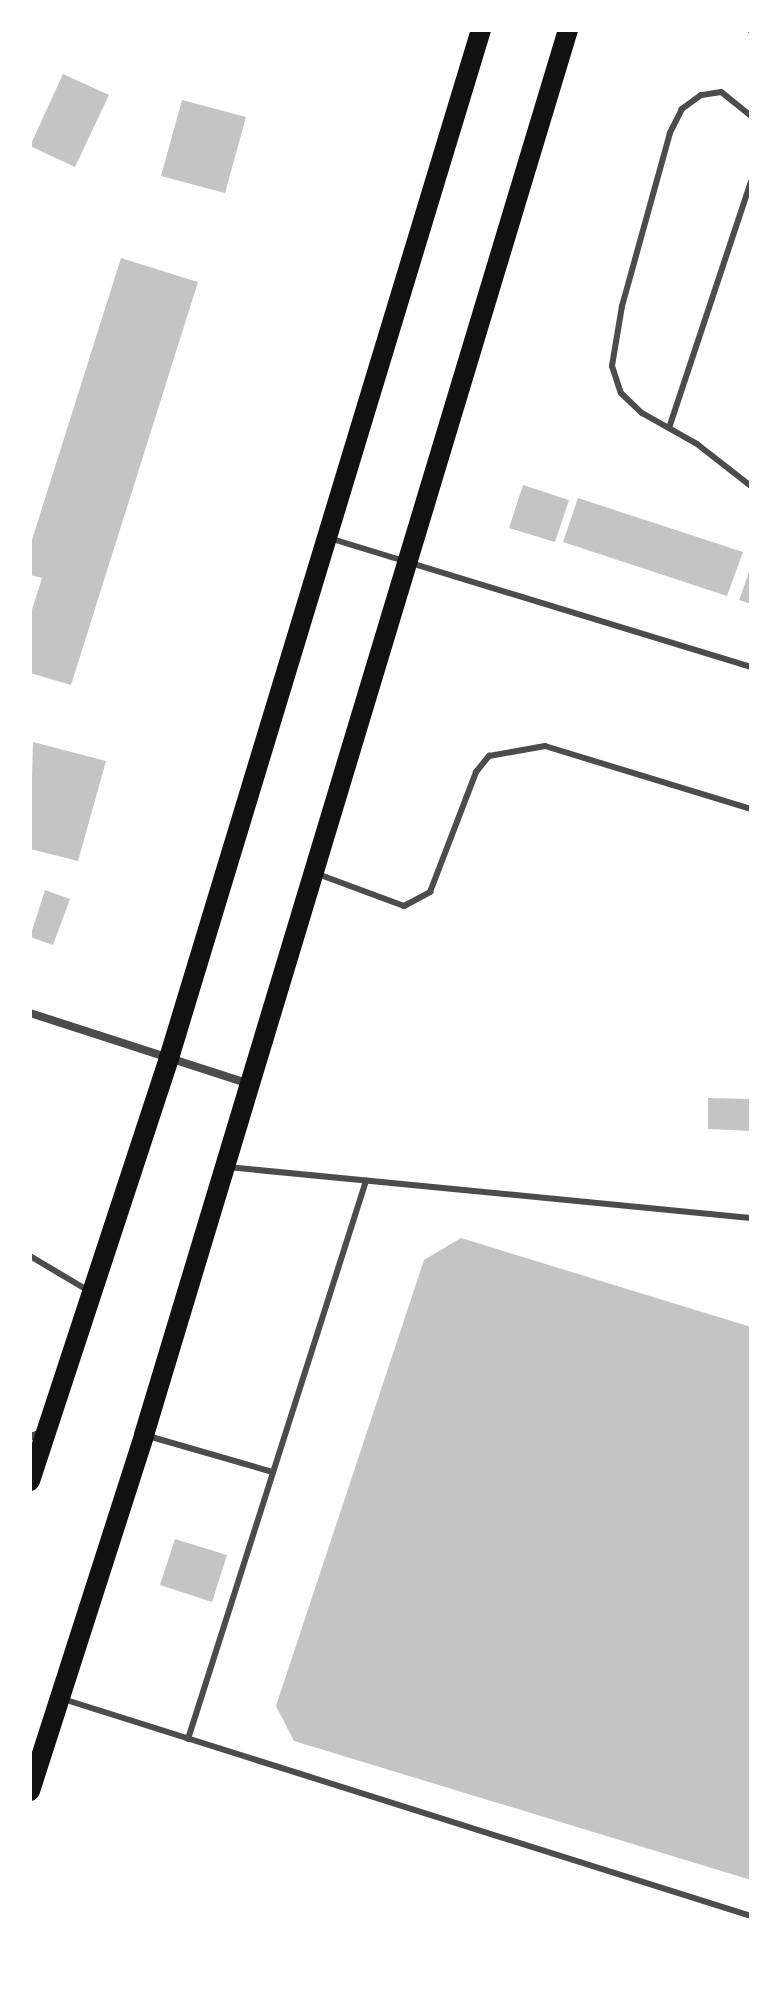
<!DOCTYPE html>
<style>
body{margin:0}
#map{position:relative;width:781px;height:2009px;overflow:hidden;background:#fff;font-family:Manrope,sans-serif}
div>[style]{position:absolute}
.building>*{inset:0;background:#c4c4c4}
.service>*{height:6px;margin:-3px;padding:0 3px;transform-origin:3px;border-radius:3px;background:#4c4c4c}
.minor>*{height:8px;margin:-4px;padding:0 4px;transform-origin:4px;border-radius:4px;background:#4c4c4c}
.primary>*{height:20px;margin:-10px;padding:0 10px;transform-origin:10px;border-radius:10px;background:#111}
span{translate:-50% -50%;white-space:nowrap;text-align:center;line-height:1.15;-webkit-text-stroke:6px #fff;paint-order:stroke}
.frame{position:absolute;inset:0;border:32px solid #fff;pointer-events:none}
</style>
<div id="map">
<div class="building">
<div style="clip-path:polygon(63px 74px,109px 95px,75px 167px,30px 146px)"></div>
<div style="clip-path:polygon(182px 100px,246px 117px,225px 193px,161px 176px)"></div>
<div style="clip-path:polygon(121px 258px,198px 282px,71px 685px,30px 673px,30px 616px,42px 578px,30px 575px,30px 546px)"></div>
<div style="clip-path:polygon(523px 485px,569px 500px,555px 542px,509px 528px)"></div>
<div style="clip-path:polygon(578px 498px,743px 552px,727px 596px,563px 542px)"></div>
<div style="clip-path:polygon(751px 567px,751px 604px,739px 600px)"></div>
<div style="clip-path:polygon(33px 742px,106px 761px,78px 861px,30px 849px)"></div>
<div style="clip-path:polygon(45px 890px,70px 899px,53px 945px,30px 937px)"></div>
<div style="clip-path:polygon(708px 1098px,751px 1099px,751px 1131px,708px 1129px)"></div>
<div style="clip-path:polygon(461px 1238px,751px 1327px,751px 1880px,294px 1741px,276px 1706px,424px 1260px)"></div>
<div style="clip-path:polygon(175px 1539px,227px 1555px,212px 1602px,160px 1585px)"></div>
</div>
<div class="service">
<div style="left:750px;top:30px;width:1px"></div>
<div style="left:751px;top:116px;width:38px;rotate:-141deg"></div>
<div style="left:721px;top:92px;width:20px;rotate:171deg"></div>
<div style="left:701px;top:95px;width:24px;rotate:144deg"></div>
<div style="left:682px;top:109px;width:27px;rotate:117deg"></div>
<div style="left:670px;top:133px;width:180px;rotate:105.5deg"></div>
<div style="left:622px;top:306px;width:61px;rotate:99.5deg"></div>
<div style="left:612px;top:366px;width:28px;rotate:72deg"></div>
<div style="left:621px;top:393px;width:29px;rotate:44deg"></div>
<div style="left:642px;top:413px;width:63px;rotate:29.4deg"></div>
<div style="left:697px;top:444px;width:68px;rotate:37.9deg"></div>
<div style="left:669px;top:428px;width:259px;rotate:-71.6deg"></div>
<div style="left:329px;top:538px;width:441px;rotate:17deg"></div>
<div style="left:315px;top:873px;width:95px;rotate:20.3deg"></div>
<div style="left:404px;top:906px;width:30px;rotate:-28deg"></div>
<div style="left:430px;top:892px;width:129px;rotate:-69deg"></div>
<div style="left:476px;top:772px;width:21px;rotate:-51deg"></div>
<div style="left:489px;top:756px;width:57px;rotate:-10.1deg"></div>
<div style="left:545px;top:746px;width:215px;rotate:17deg"></div>
<div style="left:227px;top:1167px;width:526px;rotate:5.56deg"></div>
<div style="left:30px;top:1256px;width:69px;rotate:30.7deg"></div>
<div style="left:148px;top:1436px;width:130px;rotate:16.1deg"></div>
<div style="left:63px;top:1699px;width:721px;rotate:17.51deg"></div>
<div style="left:188px;top:1739px;width:586px;rotate:-72.31deg"></div>
</div>
<div class="minor">
<div style="left:30px;top:1013px;width:228px;rotate:17.9deg"></div>
<div style="left:30px;top:1437px;width:16px;rotate:-18deg"></div>
</div>
<div class="primary">
<div style="left:30px;top:1481px;width:445px;rotate:-71.8deg"></div>
<div style="left:169px;top:1058px;width:1074px;rotate:-73.12deg"></div>
<div style="left:30px;top:1791px;width:374px;rotate:-72.2deg"></div>
<div style="left:144px;top:1435px;width:1468px;rotate:-73.21deg"></div>
</div>
<div class="frame"></div>
</div>
